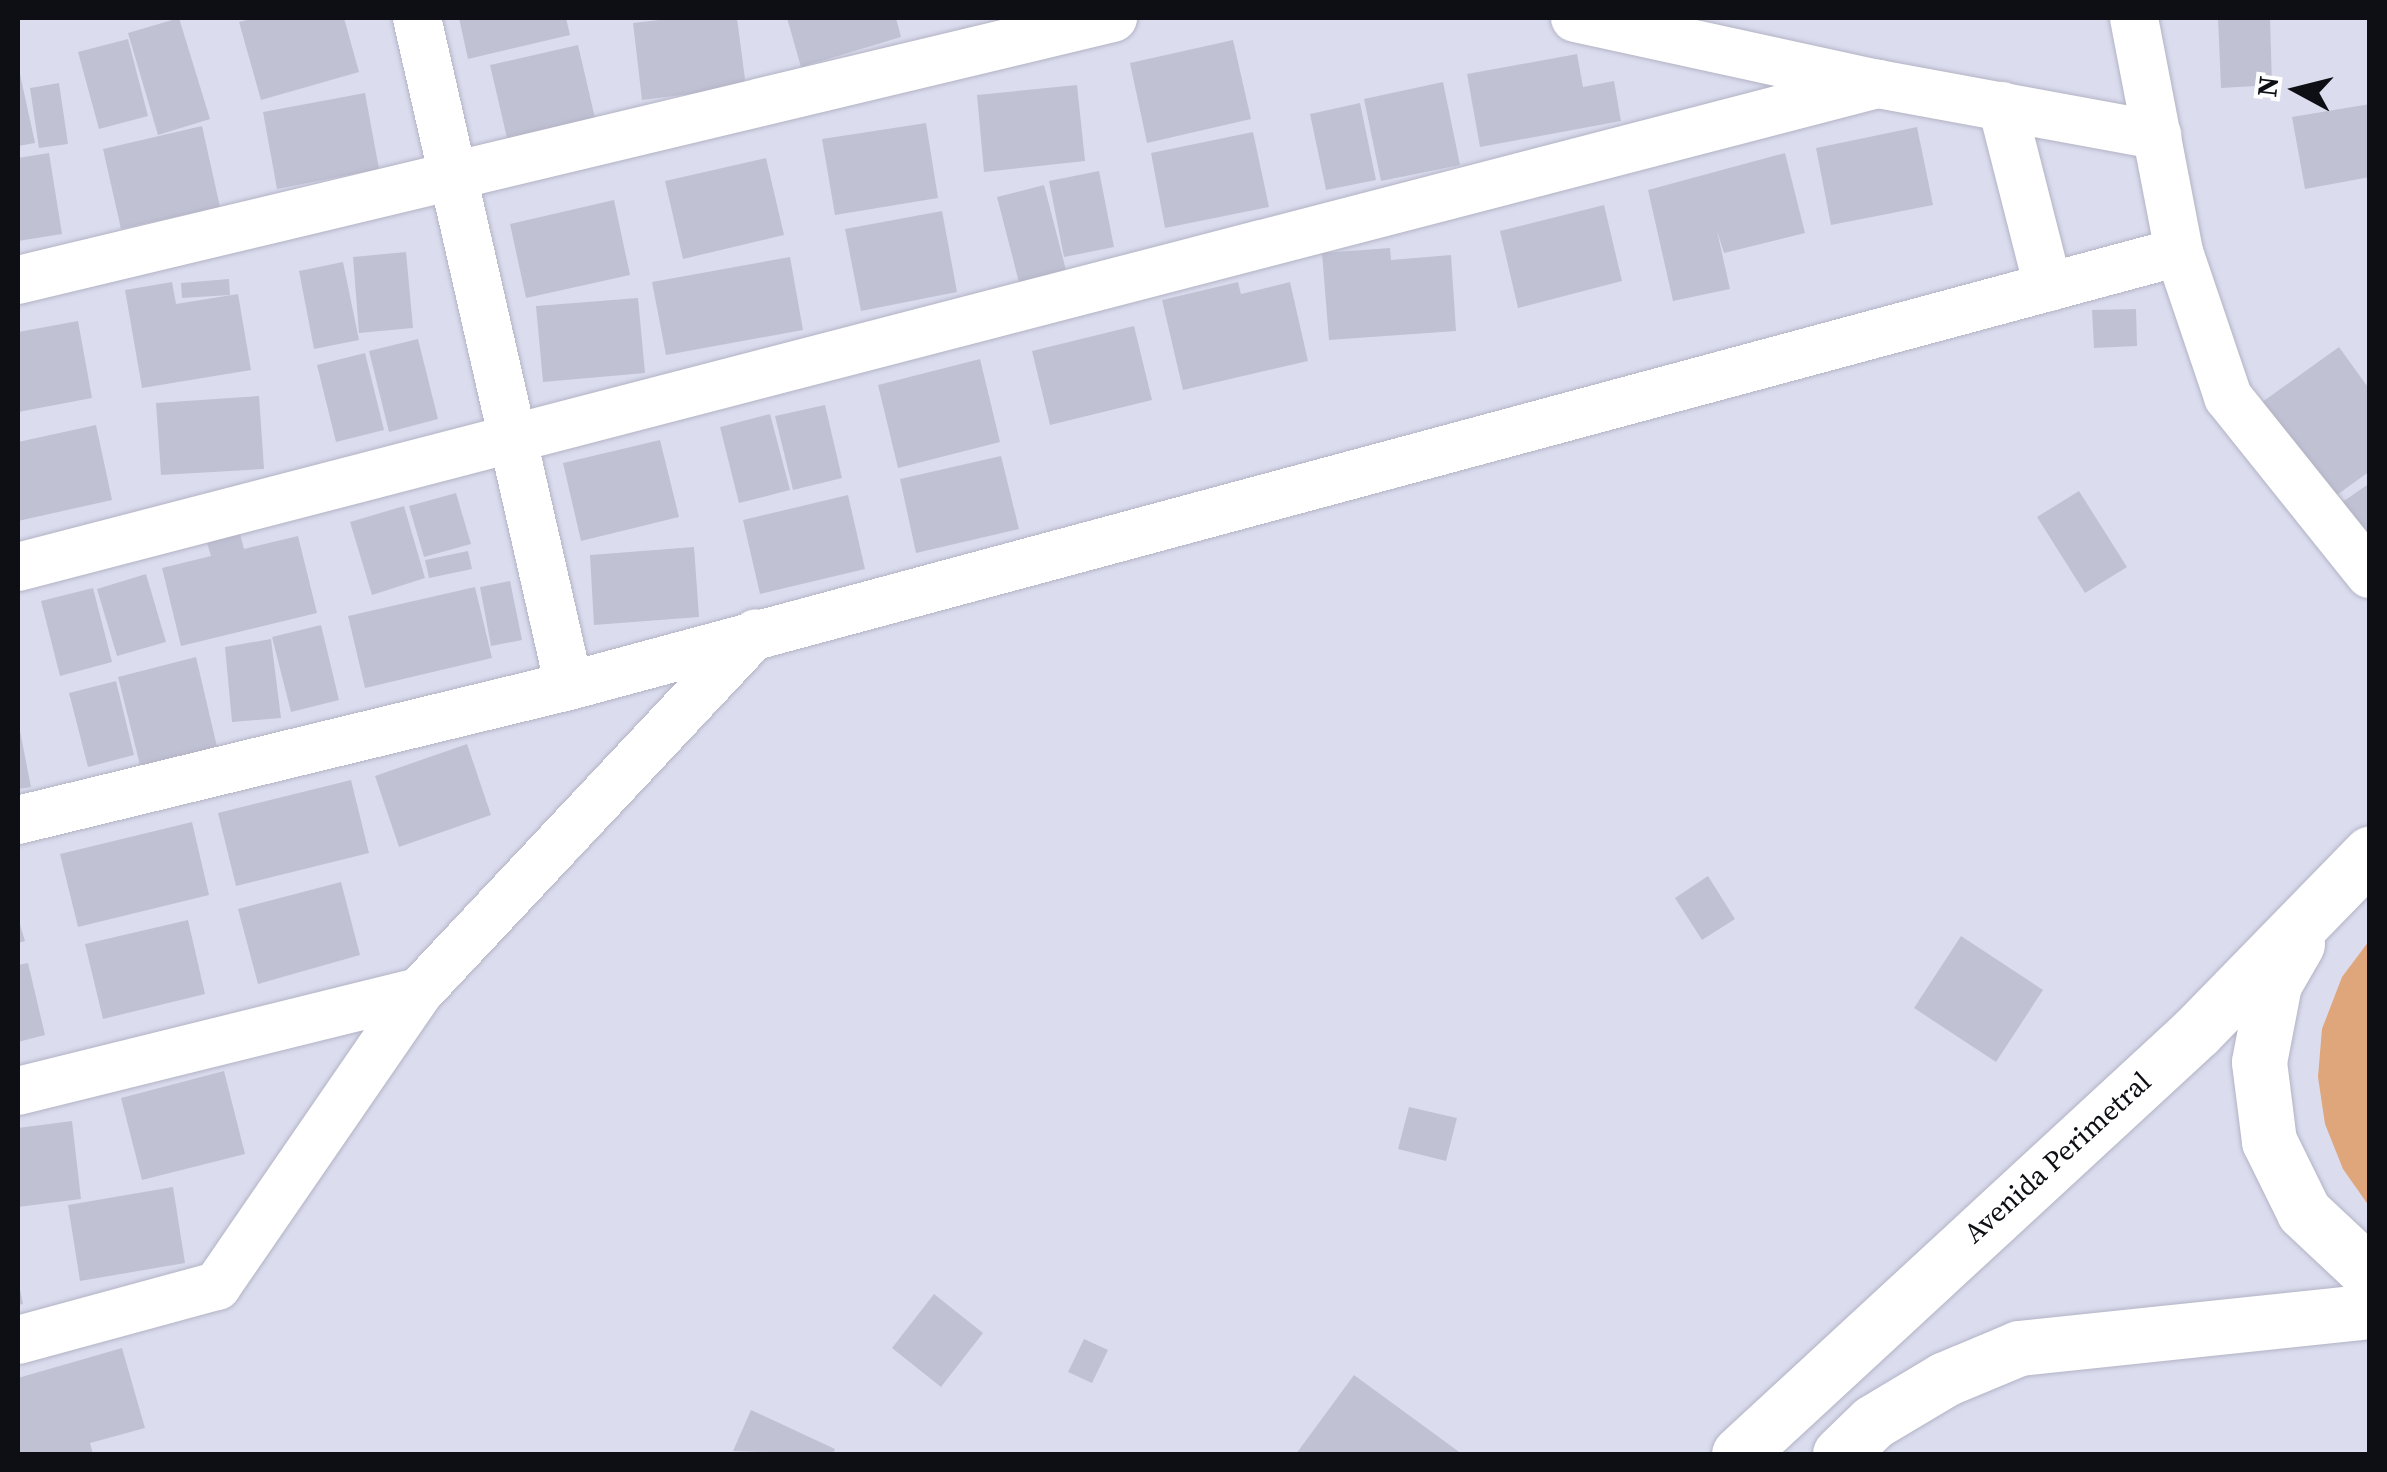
<!DOCTYPE html>
<style>
body{margin:0}
#map{position:relative;width:2387px;height:1472px;overflow:hidden;background:#dbddef;font-family:"Source Serif 4",serif}
div>[style]{position:absolute}
.green>*{inset:0;background:#dfa57b}
.building>*{inset:0;background:#c0c2d4}
.roads{filter:drop-shadow(0 0 2px #b2b3c4) drop-shadow(0 0 2px #b2b3c4)}
.minor>*{height:48px;margin:-24px;padding:0 24px;transform-origin:24px;border-radius:24px;background:#fff}
.secondary>*{height:55px;margin:-27.5px;padding:0 27.5px;transform-origin:27.5px;border-radius:27.5px;background:#fff}
span{translate:-50% -50%;white-space:nowrap;text-align:center;line-height:1.15;-webkit-text-stroke:10px #fff;paint-order:stroke}
.street-label{font-size:28px;color:#0e0f15}
.frame{position:absolute;inset:0;border:20px solid #0e0f15;pointer-events:none}
.north{position:absolute;left:2247px;top:40px;width:100px;height:100px;-webkit-text-stroke:8px #fff;paint-order:stroke;rotate:277deg;font-size:28px;font-weight:700;line-height:40px;text-align:center;color:#0e0f15}
.north::after{content:'';display:block;margin:auto;width:35px;height:45px;background:#0e0f15;clip-path:polygon(50% 0,100% 100%,50% 72%,0 100%)}
</style>
<div id="map">
<div class="green">
<div style="clip-path:polygon(2369px 941px,2369px 1206px,2343px 1169px,2325px 1124px,2318px 1077px,2322px 1029px,2342px 977px)"></div>
</div>
<div class="building">
<div style="clip-path:polygon(179px 18px,210px 119px,158px 135px,128px 33px)"></div>
<div style="clip-path:polygon(254px 18px,344px 18px,359px 72px,261px 100px,239px 22px)"></div>
<div style="clip-path:polygon(459px 18px,566px 18px,570px 35px,468px 59px)"></div>
<div style="clip-path:polygon(677px 18px,737px 18px,746px 87px,642px 100px,633px 23px)"></div>
<div style="clip-path:polygon(787px 18px,896px 18px,901px 37px,801px 67px)"></div>
<div style="clip-path:polygon(2218px 18px,2270px 18px,2272px 85px,2221px 88px)"></div>
<div style="clip-path:polygon(128px 39px,148px 116px,99px 129px,78px 52px)"></div>
<div style="clip-path:polygon(1233px 40px,1251px 119px,1147px 143px,1130px 63px)"></div>
<div style="clip-path:polygon(578px 45px,595px 118px,507px 138px,490px 65px)"></div>
<div style="clip-path:polygon(1577px 54px,1583px 87px,1614px 81px,1621px 121px,1480px 147px,1467px 74px)"></div>
<div style="clip-path:polygon(18px 65px,35px 143px,18px 146px)"></div>
<div style="clip-path:polygon(1443px 82px,1460px 165px,1381px 181px,1364px 99px)"></div>
<div style="clip-path:polygon(59px 83px,68px 144px,39px 148px,30px 88px)"></div>
<div style="clip-path:polygon(1077px 85px,1085px 161px,984px 172px,977px 95px)"></div>
<div style="clip-path:polygon(365px 93px,379px 169px,277px 189px,263px 112px)"></div>
<div style="clip-path:polygon(1360px 103px,1376px 180px,1326px 190px,1310px 114px)"></div>
<div style="clip-path:polygon(2370px 104px,2370px 177px,2305px 189px,2292px 117px)"></div>
<div style="clip-path:polygon(926px 123px,938px 198px,835px 215px,822px 139px)"></div>
<div style="clip-path:polygon(202px 126px,220px 207px,121px 229px,103px 149px)"></div>
<div style="clip-path:polygon(1917px 127px,1933px 205px,1831px 225px,1816px 148px)"></div>
<div style="clip-path:polygon(1253px 132px,1269px 207px,1165px 228px,1151px 153px)"></div>
<div style="clip-path:polygon(49px 153px,62px 234px,18px 241px,18px 158px)"></div>
<div style="clip-path:polygon(1785px 153px,1805px 233px,1724px 253px,1717px 231px,1730px 289px,1673px 301px,1648px 190px)"></div>
<div style="clip-path:polygon(766px 158px,784px 235px,683px 259px,665px 181px)"></div>
<div style="clip-path:polygon(1099px 171px,1114px 247px,1064px 257px,1049px 181px)"></div>
<div style="clip-path:polygon(1044px 185px,1068px 278px,1021px 290px,997px 197px)"></div>
<div style="clip-path:polygon(614px 200px,630px 275px,526px 298px,510px 224px)"></div>
<div style="clip-path:polygon(1604px 205px,1622px 281px,1518px 308px,1500px 231px)"></div>
<div style="clip-path:polygon(942px 211px,957px 292px,861px 311px,845px 229px)"></div>
<div style="clip-path:polygon(1390px 248px,1391px 260px,1451px 255px,1456px 331px,1329px 340px,1322px 253px)"></div>
<div style="clip-path:polygon(406px 252px,413px 328px,359px 333px,353px 257px)"></div>
<div style="clip-path:polygon(790px 257px,803px 330px,666px 355px,652px 282px)"></div>
<div style="clip-path:polygon(343px 262px,359px 340px,314px 349px,299px 271px)"></div>
<div style="clip-path:polygon(229px 279px,230px 295px,182px 298px,181px 283px)"></div>
<div style="clip-path:polygon(172px 282px,176px 304px,238px 294px,251px 370px,142px 388px,125px 290px)"></div>
<div style="clip-path:polygon(1238px 282px,1241px 294px,1290px 282px,1308px 361px,1183px 390px,1162px 300px)"></div>
<div style="clip-path:polygon(638px 298px,645px 373px,543px 382px,536px 306px)"></div>
<div style="clip-path:polygon(2136px 309px,2137px 346px,2094px 348px,2092px 310px)"></div>
<div style="clip-path:polygon(78px 321px,92px 398px,18px 412px,18px 332px)"></div>
<div style="clip-path:polygon(1134px 326px,1152px 400px,1050px 425px,1032px 351px)"></div>
<div style="clip-path:polygon(418px 339px,438px 419px,389px 432px,369px 351px)"></div>
<div style="clip-path:polygon(2339px 347px,2370px 390px,2370px 471px,2323px 505px,2254px 408px)"></div>
<div style="clip-path:polygon(365px 353px,384px 430px,336px 442px,317px 365px)"></div>
<div style="clip-path:polygon(980px 359px,1000px 442px,898px 468px,878px 385px)"></div>
<div style="clip-path:polygon(259px 396px,264px 469px,161px 475px,156px 403px)"></div>
<div style="clip-path:polygon(825px 405px,842px 478px,793px 490px,775px 416px)"></div>
<div style="clip-path:polygon(770px 414px,790px 490px,739px 503px,720px 427px)"></div>
<div style="clip-path:polygon(96px 425px,112px 500px,18px 521px,18px 442px)"></div>
<div style="clip-path:polygon(660px 440px,679px 517px,581px 541px,563px 463px)"></div>
<div style="clip-path:polygon(1001px 456px,1019px 529px,916px 553px,900px 479px)"></div>
<div style="clip-path:polygon(2370px 483px,2370px 543px,2341px 503px)"></div>
<div style="clip-path:polygon(2079px 491px,2127px 567px,2085px 593px,2037px 517px)"></div>
<div style="clip-path:polygon(456px 493px,471px 544px,424px 557px,409px 506px)"></div>
<div style="clip-path:polygon(848px 495px,865px 569px,760px 594px,743px 520px)"></div>
<div style="clip-path:polygon(404px 506px,425px 578px,372px 595px,350px 522px)"></div>
<div style="clip-path:polygon(240px 534px,244px 549px,298px 536px,317px 613px,181px 646px,162px 568px,211px 556px,207px 543px)"></div>
<div style="clip-path:polygon(694px 547px,699px 617px,594px 625px,590px 555px)"></div>
<div style="clip-path:polygon(468px 551px,472px 569px,429px 578px,425px 560px)"></div>
<div style="clip-path:polygon(146px 574px,166px 642px,117px 656px,97px 589px)"></div>
<div style="clip-path:polygon(510px 581px,522px 640px,491px 646px,480px 587px)"></div>
<div style="clip-path:polygon(475px 587px,492px 658px,365px 688px,348px 616px)"></div>
<div style="clip-path:polygon(93px 588px,112px 662px,60px 676px,41px 601px)"></div>
<div style="clip-path:polygon(321px 625px,339px 700px,291px 712px,272px 637px)"></div>
<div style="clip-path:polygon(271px 639px,281px 718px,232px 722px,225px 647px)"></div>
<div style="clip-path:polygon(196px 657px,218px 751px,141px 769px,118px 677px)"></div>
<div style="clip-path:polygon(116px 681px,134px 755px,88px 767px,69px 693px)"></div>
<div style="clip-path:polygon(18px 721px,31px 787px,18px 789px)"></div>
<div style="clip-path:polygon(467px 744px,491px 815px,399px 847px,375px 776px)"></div>
<div style="clip-path:polygon(351px 780px,369px 853px,236px 886px,218px 813px)"></div>
<div style="clip-path:polygon(192px 822px,209px 895px,78px 927px,60px 854px)"></div>
<div style="clip-path:polygon(1708px 876px,1735px 919px,1702px 940px,1675px 898px)"></div>
<div style="clip-path:polygon(341px 882px,360px 955px,258px 984px,238px 909px)"></div>
<div style="clip-path:polygon(18px 918px,25px 941px,18px 943px)"></div>
<div style="clip-path:polygon(188px 920px,205px 994px,103px 1019px,85px 944px)"></div>
<div style="clip-path:polygon(1961px 936px,2043px 990px,1996px 1062px,1914px 1008px)"></div>
<div style="clip-path:polygon(28px 963px,45px 1035px,18px 1042px,18px 965px)"></div>
<div style="clip-path:polygon(224px 1071px,245px 1154px,142px 1180px,121px 1098px)"></div>
<div style="clip-path:polygon(1409px 1107px,1457px 1118px,1446px 1161px,1398px 1149px)"></div>
<div style="clip-path:polygon(72px 1121px,81px 1199px,18px 1207px,18px 1128px)"></div>
<div style="clip-path:polygon(173px 1187px,185px 1263px,80px 1281px,68px 1205px)"></div>
<div style="clip-path:polygon(18px 1280px,23px 1304px,18px 1305px)"></div>
<div style="clip-path:polygon(934px 1294px,983px 1333px,941px 1387px,892px 1348px)"></div>
<div style="clip-path:polygon(1084px 1339px,1108px 1350px,1092px 1383px,1068px 1372px)"></div>
<div style="clip-path:polygon(122px 1348px,145px 1428px,90px 1443px,93px 1454px,18px 1454px,18px 1378px)"></div>
<div style="clip-path:polygon(1354px 1375px,1462px 1454px,1296px 1454px)"></div>
<div style="clip-path:polygon(751px 1410px,835px 1449px,833px 1454px,733px 1451px)"></div>
</div>
<div class="roads">
<div class="minor">
<div style="left:417px;top:18px;width:685px;rotate:77.18deg"></div>
<div style="left:1575px;top:18px;width:310px;rotate:12.3deg"></div>
<div style="left:1878px;top:84px;width:284px;rotate:10.4deg"></div>
<div style="left:2134px;top:18px;width:238px;rotate:79.1deg"></div>
<div style="left:2179px;top:252px;width:153px;rotate:71.3deg"></div>
<div style="left:2228px;top:397px;width:227px;rotate:51.3deg"></div>
<div style="left:2002px;top:106px;width:187px;rotate:75.7deg"></div>
<div style="left:18px;top:280px;width:1126px;rotate:-13.46deg"></div>
<div style="left:18px;top:567px;width:1922px;rotate:-14.56deg"></div>
<div style="left:18px;top:820px;width:567px;rotate:-13.67deg"></div>
<div style="left:569px;top:686px;width:1667px;rotate:-15.09deg"></div>
<div style="left:18px;top:1091px;width:413px;rotate:-13.9deg"></div>
<div style="left:18px;top:1340px;width:206px;rotate:-15.2deg"></div>
<div style="left:217px;top:1286px;width:357px;rotate:-55.5deg"></div>
<div style="left:419px;top:992px;width:492px;rotate:-46.8deg"></div>
</div>
<div class="secondary">
<div style="left:2297px;top:944px;width:46px;rotate:119.9deg"></div>
<div style="left:2274px;top:984px;width:79px;rotate:100.9deg"></div>
<div style="left:2259px;top:1062px;width:80px;rotate:82.8deg"></div>
<div style="left:2269px;top:1141px;width:79px;rotate:63.8deg"></div>
<div style="left:2304px;top:1212px;width:91px;rotate:43.2deg"></div>
<div style="left:1739px;top:1454px;width:623px;rotate:-42.72deg"></div>
<div style="left:2197px;top:1031px;width:248px;rotate:-45.7deg"></div>
<div style="left:1840px;top:1454px;width:46px;rotate:-44.1deg"></div>
<div style="left:1873px;top:1422px;width:84px;rotate:-30.8deg"></div>
<div style="left:1945px;top:1379px;width:80px;rotate:-22.7deg"></div>
<div style="left:2019px;top:1348px;width:353px;rotate:-6deg"></div>
</div>
</div>
<div class="street-label">
<span style="left:2057px;top:1157px;rotate:-42deg">Avenida Perimetral</span>
</div>
<div class="frame"></div>
<div class="north">N</div>
</div>
